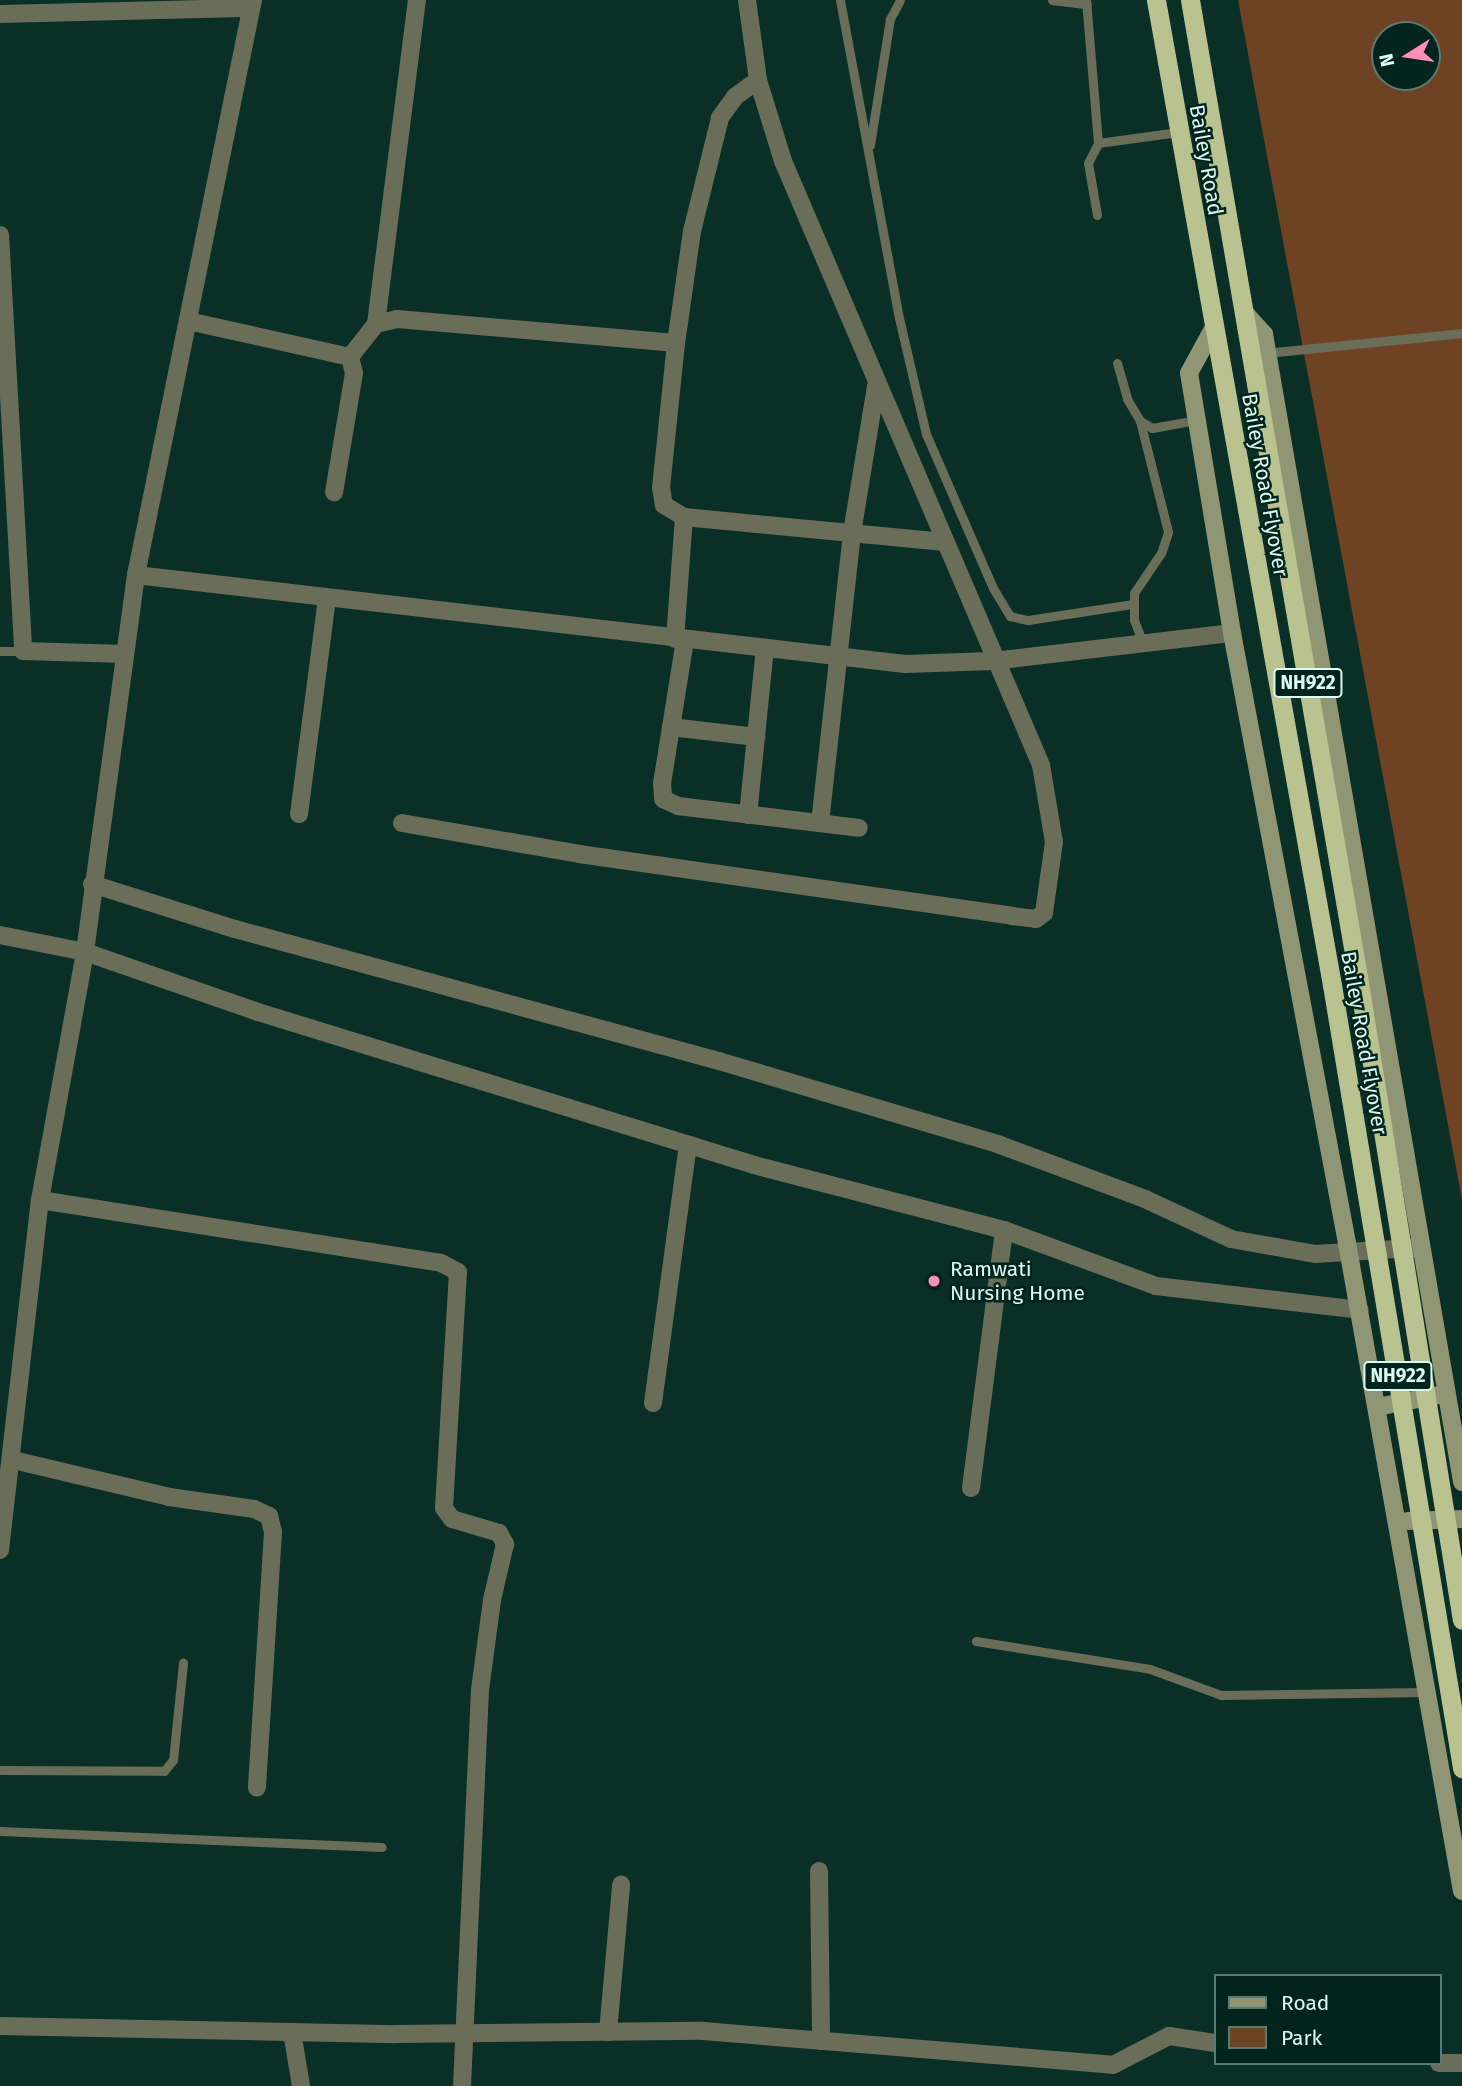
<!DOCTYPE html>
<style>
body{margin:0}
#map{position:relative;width:1462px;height:2086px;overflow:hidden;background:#0a2f27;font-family:"Fira Sans",sans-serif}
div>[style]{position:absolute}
.green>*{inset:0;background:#6e4223}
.service>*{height:9px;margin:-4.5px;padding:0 4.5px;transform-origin:4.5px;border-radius:4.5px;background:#6a6e58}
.minor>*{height:18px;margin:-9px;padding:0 9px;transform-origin:9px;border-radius:9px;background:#6a6e58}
.secondary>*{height:18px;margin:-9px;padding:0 9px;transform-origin:9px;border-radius:9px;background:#909573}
.trunk>*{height:19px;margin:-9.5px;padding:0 9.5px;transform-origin:9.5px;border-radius:9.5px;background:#bac290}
.trunk-bridge>*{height:19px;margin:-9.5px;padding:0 9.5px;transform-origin:9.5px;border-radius:9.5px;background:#bac290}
.dots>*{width:19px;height:19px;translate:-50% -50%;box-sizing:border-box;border:4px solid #01251d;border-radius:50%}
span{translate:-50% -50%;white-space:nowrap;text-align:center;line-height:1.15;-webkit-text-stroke:5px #01251d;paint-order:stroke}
.shield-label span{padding:2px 5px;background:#01251d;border:2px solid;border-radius:5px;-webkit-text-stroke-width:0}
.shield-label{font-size:19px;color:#dcfcf2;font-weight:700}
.street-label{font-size:21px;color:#dcfcf2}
.poi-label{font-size:21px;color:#dcfcf2}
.left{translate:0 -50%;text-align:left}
.legend{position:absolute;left:1214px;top:1974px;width:228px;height:91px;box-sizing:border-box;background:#01251d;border:2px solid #597b72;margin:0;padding:9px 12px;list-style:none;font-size:21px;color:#dcfcf2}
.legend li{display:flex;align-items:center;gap:14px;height:35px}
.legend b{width:35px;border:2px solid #597b72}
.north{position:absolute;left:1371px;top:21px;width:70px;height:70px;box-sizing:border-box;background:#01251d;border:2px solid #597b72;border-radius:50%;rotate:258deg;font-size:19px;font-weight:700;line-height:28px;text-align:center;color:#dcfcf2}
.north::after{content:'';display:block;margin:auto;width:24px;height:32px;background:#fe8ebc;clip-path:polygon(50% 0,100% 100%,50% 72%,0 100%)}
</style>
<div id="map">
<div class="green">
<div style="clip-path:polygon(evenodd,1238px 0,1462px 0,1462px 1200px,1238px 0,1385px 35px,1427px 35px,1427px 77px,1385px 77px,1385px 35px)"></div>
</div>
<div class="service">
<div style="left:840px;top:0;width:323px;rotate:79.5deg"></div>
<div style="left:899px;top:318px;width:119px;rotate:76.9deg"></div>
<div style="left:926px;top:434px;width:168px;rotate:66.5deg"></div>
<div style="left:993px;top:588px;width:33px;rotate:59deg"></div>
<div style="left:1010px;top:616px;width:18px;rotate:13deg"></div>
<div style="left:1028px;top:620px;width:105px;rotate:-8.7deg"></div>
<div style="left:1052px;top:0;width:35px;rotate:7deg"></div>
<div style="left:1086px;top:0;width:144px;rotate:85.2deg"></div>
<div style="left:870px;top:145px;width:128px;rotate:-81deg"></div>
<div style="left:890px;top:19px;width:21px;rotate:-62deg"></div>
<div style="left:1097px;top:215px;width:53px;rotate:-99.8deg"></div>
<div style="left:1088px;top:163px;width:22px;rotate:-63deg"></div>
<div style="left:1098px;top:143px;width:81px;rotate:-7.8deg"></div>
<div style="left:1266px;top:353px;width:197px;rotate:-5.8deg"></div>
<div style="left:1117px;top:363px;width:37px;rotate:74deg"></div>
<div style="left:1127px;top:399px;width:26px;rotate:59deg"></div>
<div style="left:1140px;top:421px;width:14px;rotate:30deg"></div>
<div style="left:1152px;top:428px;width:46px;rotate:-10.1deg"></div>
<div style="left:1140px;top:421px;width:114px;rotate:75.8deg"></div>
<div style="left:1168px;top:532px;width:22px;rotate:108deg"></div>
<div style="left:1161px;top:553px;width:48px;rotate:124deg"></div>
<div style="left:1134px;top:593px;width:27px;rotate:90deg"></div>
<div style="left:1134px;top:620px;width:25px;rotate:69deg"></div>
<div style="left:0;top:651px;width:23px"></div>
<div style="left:976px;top:1641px;width:176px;rotate:9.1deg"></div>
<div style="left:1150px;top:1669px;width:76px;rotate:20.1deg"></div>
<div style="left:1221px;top:1695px;width:206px;rotate:-0.8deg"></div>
<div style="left:0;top:1770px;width:164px;rotate:0.3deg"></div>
<div style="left:164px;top:1771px;width:14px;rotate:-51deg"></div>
<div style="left:173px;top:1760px;width:98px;rotate:-84.1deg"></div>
<div style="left:0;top:1831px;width:382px;rotate:2.4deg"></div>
</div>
<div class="minor">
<div style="left:0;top:14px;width:251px;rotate:-1.4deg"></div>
<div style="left:758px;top:80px;width:29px;rotate:144deg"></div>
<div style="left:735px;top:97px;width:26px;rotate:126deg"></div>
<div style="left:720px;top:118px;width:116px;rotate:103.9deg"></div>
<div style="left:692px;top:231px;width:113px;rotate:98.1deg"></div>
<div style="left:676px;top:343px;width:145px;rotate:95.9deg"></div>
<div style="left:661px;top:487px;width:18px;rotate:81deg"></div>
<div style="left:664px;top:505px;width:23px;rotate:31deg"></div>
<div style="left:684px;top:517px;width:259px;rotate:5.5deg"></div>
<div style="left:0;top:235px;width:417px;rotate:86.8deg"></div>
<div style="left:23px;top:651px;width:102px;rotate:1.7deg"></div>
<div style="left:188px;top:321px;width:166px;rotate:12.5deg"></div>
<div style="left:350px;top:357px;width:16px;rotate:76deg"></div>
<div style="left:354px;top:373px;width:121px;rotate:99.5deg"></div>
<div style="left:376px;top:324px;width:327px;rotate:-82.8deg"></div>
<div style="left:350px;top:357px;width:42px;rotate:-51.8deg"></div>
<div style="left:376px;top:324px;width:22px;rotate:-13deg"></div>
<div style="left:397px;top:319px;width:280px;rotate:4.9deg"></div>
<div style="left:136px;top:575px;width:774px;rotate:6.6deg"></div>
<div style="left:905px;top:664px;width:88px;rotate:-2deg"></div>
<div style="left:993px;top:661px;width:241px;rotate:-6.7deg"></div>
<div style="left:675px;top:639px;width:122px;rotate:-85.8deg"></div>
<div style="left:685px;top:640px;width:145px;rotate:99.1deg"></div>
<div style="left:662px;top:783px;width:16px;rotate:86deg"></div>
<div style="left:663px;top:799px;width:17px;rotate:25deg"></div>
<div style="left:678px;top:806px;width:182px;rotate:6.9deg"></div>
<div style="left:671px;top:727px;width:86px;rotate:6.7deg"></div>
<div style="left:299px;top:814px;width:218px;rotate:-82.6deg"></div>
<div style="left:748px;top:815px;width:167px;rotate:-84.2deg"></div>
<div style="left:402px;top:823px;width:180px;rotate:9.9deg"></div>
<div style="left:579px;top:854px;width:437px;rotate:8.1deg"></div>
<div style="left:1012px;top:916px;width:24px;rotate:7deg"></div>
<div style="left:1036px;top:919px;width:10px;rotate:-37deg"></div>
<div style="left:1044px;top:913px;width:72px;rotate:-82deg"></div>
<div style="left:1054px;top:842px;width:78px;rotate:-99.6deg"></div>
<div style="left:1041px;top:765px;width:657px;rotate:-113.13deg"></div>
<div style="left:783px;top:161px;width:85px;rotate:-107.2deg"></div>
<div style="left:758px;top:80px;width:81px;rotate:-97.8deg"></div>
<div style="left:820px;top:823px;width:292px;rotate:-83.7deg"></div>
<div style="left:852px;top:533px;width:149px;rotate:-80.7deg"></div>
<div style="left:92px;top:884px;width:150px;rotate:17.5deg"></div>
<div style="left:235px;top:929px;width:502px;rotate:15.26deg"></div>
<div style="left:719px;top:1061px;width:293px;rotate:16.6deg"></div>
<div style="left:1000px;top:1145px;width:155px;rotate:20.4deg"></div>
<div style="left:1145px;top:1199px;width:95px;rotate:24.9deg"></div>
<div style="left:1231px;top:1239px;width:85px;rotate:10.1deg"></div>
<div style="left:1315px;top:1254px;width:99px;rotate:-3.5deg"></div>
<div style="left:0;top:935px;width:87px;rotate:11.3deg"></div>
<div style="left:85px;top:952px;width:183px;rotate:19.1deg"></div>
<div style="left:258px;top:1012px;width:519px;rotate:17.14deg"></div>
<div style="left:754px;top:1165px;width:258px;rotate:14.6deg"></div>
<div style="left:1004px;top:1230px;width:162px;rotate:20.2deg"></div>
<div style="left:1156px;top:1286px;width:205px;rotate:6.7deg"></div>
<div style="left:40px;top:1200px;width:406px;rotate:8.9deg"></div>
<div style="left:441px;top:1263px;width:19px;rotate:28deg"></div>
<div style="left:458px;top:1272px;width:236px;rotate:93.4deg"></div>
<div style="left:444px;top:1508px;width:14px;rotate:54deg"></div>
<div style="left:452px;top:1519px;width:49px;rotate:16.6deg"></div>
<div style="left:499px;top:1533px;width:13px;rotate:61deg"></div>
<div style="left:505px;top:1544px;width:57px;rotate:103.1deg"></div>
<div style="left:492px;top:1600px;width:91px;rotate:97.6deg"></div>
<div style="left:480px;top:1690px;width:396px;rotate:92.6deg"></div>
<div style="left:653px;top:1403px;width:261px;rotate:-82.3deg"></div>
<div style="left:13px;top:1460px;width:160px;rotate:13.3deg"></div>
<div style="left:169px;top:1497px;width:86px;rotate:8deg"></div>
<div style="left:254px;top:1509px;width:17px;rotate:25deg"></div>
<div style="left:269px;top:1516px;width:16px;rotate:76deg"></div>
<div style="left:273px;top:1532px;width:256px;rotate:93.6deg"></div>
<div style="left:971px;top:1488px;width:260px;rotate:-82.7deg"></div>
<div style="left:0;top:1550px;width:352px;rotate:-83.5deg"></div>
<div style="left:40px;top:1200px;width:252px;rotate:-79.7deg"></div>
<div style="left:85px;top:952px;width:380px;rotate:-82.3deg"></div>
<div style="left:136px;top:575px;width:587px;rotate:-78.5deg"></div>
<div style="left:819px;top:1871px;width:170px;rotate:89.3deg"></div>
<div style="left:0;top:2026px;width:396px;rotate:1.2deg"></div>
<div style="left:396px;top:2034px;width:307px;rotate:-0.6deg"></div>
<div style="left:703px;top:2031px;width:411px;rotate:4.7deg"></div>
<div style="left:1113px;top:2065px;width:63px;rotate:-27.4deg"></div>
<div style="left:1169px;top:2036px;width:47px;rotate:8.7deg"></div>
<div style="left:292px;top:2032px;width:55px;rotate:80.5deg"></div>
<div style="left:608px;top:2032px;width:148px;rotate:-84.9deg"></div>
<div style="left:1439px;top:2063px;width:23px"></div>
</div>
<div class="secondary">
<div style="left:1244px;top:312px;width:30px;rotate:48deg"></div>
<div style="left:1264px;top:334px;width:1165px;rotate:80.21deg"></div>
<div style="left:1214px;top:327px;width:52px;rotate:118.5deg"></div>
<div style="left:1189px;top:373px;width:264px;rotate:80.6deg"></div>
<div style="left:1232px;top:633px;width:621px;rotate:79.32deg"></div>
<div style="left:1347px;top:1243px;width:658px;rotate:79.94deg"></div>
<div style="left:1377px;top:1407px;width:63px;rotate:-11deg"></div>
<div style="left:1408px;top:1521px;width:54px;rotate:-2.1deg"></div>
</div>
<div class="trunk">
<div style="left:1156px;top:0;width:1001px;rotate:79.87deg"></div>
<div style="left:1190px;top:0;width:997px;rotate:80.24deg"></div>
</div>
<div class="trunk-bridge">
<div style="left:1359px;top:983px;width:645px;rotate:80.82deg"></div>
<div style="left:1332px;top:985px;width:794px;rotate:80.57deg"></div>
</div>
<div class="dots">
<div style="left:934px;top:1281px;background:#fe8ebc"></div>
</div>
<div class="shield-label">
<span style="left:1308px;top:683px">NH922</span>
<span style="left:1398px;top:1376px">NH922</span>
</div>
<div class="street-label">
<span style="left:1206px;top:160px;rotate:80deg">Bailey Road</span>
<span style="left:1265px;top:485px;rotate:80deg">Bailey Road Flyover</span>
<span style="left:1364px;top:1043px;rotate:80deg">Bailey Road Flyover</span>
</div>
<div class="poi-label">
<span class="left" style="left:950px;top:1281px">Ramwati<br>Nursing Home</span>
</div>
<ul class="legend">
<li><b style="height:9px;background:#909573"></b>Road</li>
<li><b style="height:19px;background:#6e4223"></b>Park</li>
</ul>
<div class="north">N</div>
</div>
